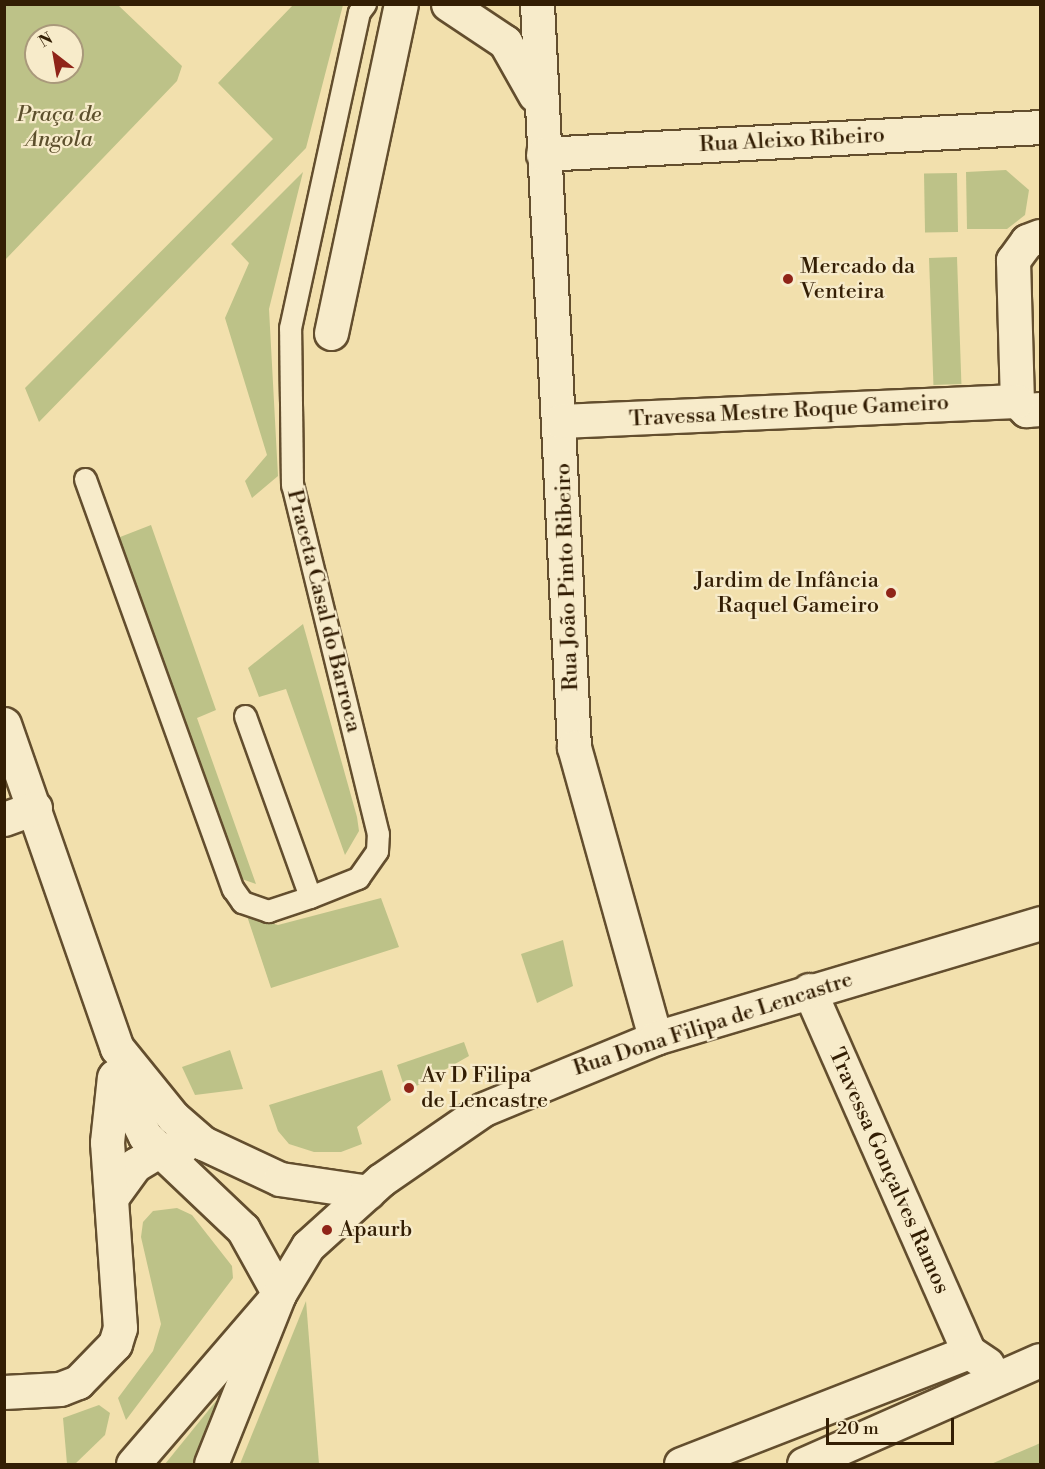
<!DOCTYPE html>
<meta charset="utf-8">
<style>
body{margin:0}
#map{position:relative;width:1045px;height:1469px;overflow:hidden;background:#f2e0ad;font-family:"Libre Bodoni",serif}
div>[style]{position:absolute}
.green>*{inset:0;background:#bdc288;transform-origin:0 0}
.roads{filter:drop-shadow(2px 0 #634e2e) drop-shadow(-2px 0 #634e2e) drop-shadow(0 2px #634e2e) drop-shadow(0 -2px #634e2e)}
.lane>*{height:21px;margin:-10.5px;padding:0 10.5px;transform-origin:10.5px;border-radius:10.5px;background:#f7ebca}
.street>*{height:33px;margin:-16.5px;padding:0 16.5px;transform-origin:16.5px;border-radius:16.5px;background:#f7ebca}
.secondary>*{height:33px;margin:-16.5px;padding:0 16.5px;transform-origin:16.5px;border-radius:16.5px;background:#f7ebca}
.dots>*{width:16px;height:16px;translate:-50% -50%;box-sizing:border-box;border:3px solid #f7ebca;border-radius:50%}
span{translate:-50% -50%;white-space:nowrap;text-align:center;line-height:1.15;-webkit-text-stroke:4.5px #f7ebca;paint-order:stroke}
.park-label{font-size:22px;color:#5c4f2c;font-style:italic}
.street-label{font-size:22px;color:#331e04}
.poi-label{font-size:22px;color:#331e04}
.left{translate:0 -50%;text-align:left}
.right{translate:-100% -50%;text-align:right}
.frame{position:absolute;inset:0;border:6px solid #331e04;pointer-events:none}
.north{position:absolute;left:24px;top:24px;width:60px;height:60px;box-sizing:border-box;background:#f7ebca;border:2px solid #a9997b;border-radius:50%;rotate:329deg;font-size:16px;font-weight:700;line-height:24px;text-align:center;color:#331e04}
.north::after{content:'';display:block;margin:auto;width:21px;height:27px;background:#8f2418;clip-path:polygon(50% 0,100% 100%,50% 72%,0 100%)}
.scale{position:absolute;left:826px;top:1418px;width:128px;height:27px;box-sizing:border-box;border:3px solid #331e04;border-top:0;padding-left:8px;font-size:18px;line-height:21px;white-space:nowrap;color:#331e04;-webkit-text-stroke:4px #f7ebca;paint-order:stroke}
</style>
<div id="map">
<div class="green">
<i style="clip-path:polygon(evenodd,5px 4px,118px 5px,182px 66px,177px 81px,5px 260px,5px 4px,36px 36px,72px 36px,72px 72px,36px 72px,36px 36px)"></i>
<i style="clip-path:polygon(293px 5px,343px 5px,306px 148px,39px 422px,25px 388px,273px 139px,218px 83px)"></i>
<i style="clip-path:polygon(1006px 170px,1029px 190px,1025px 215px,1007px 229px,967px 229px,966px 172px)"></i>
<i style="clip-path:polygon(303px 172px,269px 309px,278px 476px,252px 498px,245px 481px,267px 455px,225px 318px,249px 263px,231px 244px)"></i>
<i style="left:957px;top:173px;width:59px;height:33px;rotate:89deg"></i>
<i style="left:957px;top:257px;width:127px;height:28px;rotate:88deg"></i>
<i style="clip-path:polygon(151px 525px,216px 710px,197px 718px,256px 884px,239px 878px,115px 539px)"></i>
<i style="clip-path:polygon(303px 624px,357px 817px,359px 831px,345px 855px,286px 689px,259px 697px,248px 668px)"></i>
<i style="clip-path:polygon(381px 898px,399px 947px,271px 988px,247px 916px,278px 925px)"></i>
<i style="clip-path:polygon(563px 940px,573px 986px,537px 1003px,521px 954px)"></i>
<i style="clip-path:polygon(464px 1042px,469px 1056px,406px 1092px,397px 1065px)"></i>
<i style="clip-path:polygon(230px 1050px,243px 1089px,195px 1095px,182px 1067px)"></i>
<i style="clip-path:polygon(382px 1070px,391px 1100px,357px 1127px,362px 1144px,341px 1152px,314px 1152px,289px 1144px,278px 1131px,269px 1105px)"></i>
<i style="clip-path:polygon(177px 1208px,192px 1215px,232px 1266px,233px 1278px,126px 1420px,118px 1398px,153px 1351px,161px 1324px,141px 1237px,143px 1222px,153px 1211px)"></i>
<i style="clip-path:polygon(306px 1301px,319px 1464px,240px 1464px)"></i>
<i style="clip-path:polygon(216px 1401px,226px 1403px,201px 1464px,165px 1464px)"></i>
<i style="clip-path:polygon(99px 1405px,110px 1413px,105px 1435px,75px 1464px,67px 1464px,63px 1418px)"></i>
<i style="clip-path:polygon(1040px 1443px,1040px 1464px,991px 1464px,1036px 1445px)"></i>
</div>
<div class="roads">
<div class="lane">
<i style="left:85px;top:479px;width:436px;rotate:70.2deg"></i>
<i style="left:233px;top:889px;width:16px;rotate:55deg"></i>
<i style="left:242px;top:902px;width:28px;rotate:19deg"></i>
<i style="left:268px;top:911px;width:44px;rotate:-18.4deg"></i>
<i style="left:245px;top:716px;width:192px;rotate:70.2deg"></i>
<i style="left:310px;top:897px;width:52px;rotate:-21.6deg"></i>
<i style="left:358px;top:878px;width:33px;rotate:-55deg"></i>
<i style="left:377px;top:851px;width:17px;rotate:-87deg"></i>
<i style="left:378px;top:834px;width:359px;rotate:-103.8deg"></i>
<i style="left:292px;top:485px;width:157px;rotate:-90.7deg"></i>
<i style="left:290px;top:328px;width:323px;rotate:-77.7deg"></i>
<i style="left:359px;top:12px;width:10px;rotate:-53deg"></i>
</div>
<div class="street">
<i style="left:448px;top:4px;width:69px;rotate:33.7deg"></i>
<i style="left:505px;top:42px;width:61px;rotate:60.5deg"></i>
<i style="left:537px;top:4px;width:744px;rotate:87.15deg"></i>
<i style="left:574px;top:747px;width:302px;rotate:74.4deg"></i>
<i style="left:543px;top:154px;width:498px;rotate:-3.1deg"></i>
<i style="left:1040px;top:236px;width:14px;rotate:159deg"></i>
<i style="left:1027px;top:241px;width:24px;rotate:126deg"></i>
<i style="left:1013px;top:260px;width:141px;rotate:88.4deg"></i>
<i style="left:1017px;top:401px;width:13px;rotate:45deg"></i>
<i style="left:1026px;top:410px;width:14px;rotate:-4deg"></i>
<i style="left:331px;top:333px;width:336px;rotate:-78deg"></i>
<i style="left:560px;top:421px;width:457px;rotate:-2.5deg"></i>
<i style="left:4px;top:724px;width:343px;rotate:70.8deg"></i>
<i style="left:117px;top:1048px;width:89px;rotate:50.9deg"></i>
<i style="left:173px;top:1117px;width:40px;rotate:41deg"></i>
<i style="left:203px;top:1143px;width:85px;rotate:25.1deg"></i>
<i style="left:280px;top:1179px;width:89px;rotate:8.4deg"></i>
<i style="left:4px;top:819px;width:33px;rotate:-20deg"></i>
<i style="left:809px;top:990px;width:396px;rotate:66.2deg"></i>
<i style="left:115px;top:1076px;width:67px;rotate:63.4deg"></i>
<i style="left:145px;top:1136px;width:135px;rotate:43.5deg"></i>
<i style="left:243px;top:1229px;width:74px;rotate:61deg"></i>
<i style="left:279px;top:1294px;width:183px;rotate:111.8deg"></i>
<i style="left:111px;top:1198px;width:41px;rotate:-54deg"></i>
<i style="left:135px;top:1165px;width:29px;rotate:-31deg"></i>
<i style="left:160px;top:1150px;width:21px;rotate:-5deg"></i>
<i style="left:4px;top:1392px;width:56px;rotate:-3.1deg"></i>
<i style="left:60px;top:1389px;width:19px;rotate:-21deg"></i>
<i style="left:78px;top:1382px;width:53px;rotate:-45.8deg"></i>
<i style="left:115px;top:1344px;width:17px;rotate:-73deg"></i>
<i style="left:120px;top:1328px;width:186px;rotate:-94deg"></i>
<i style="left:107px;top:1142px;width:65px;rotate:-83.9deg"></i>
<i style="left:681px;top:1464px;width:309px;rotate:-21.3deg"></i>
<i style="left:969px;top:1352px;width:22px;rotate:34deg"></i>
</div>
<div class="secondary">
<i style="left:133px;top:1464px;width:224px;rotate:-49.3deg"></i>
<i style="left:279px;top:1294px;width:56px;rotate:-58.9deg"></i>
<i style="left:308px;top:1246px;width:98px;rotate:-42.1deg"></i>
<i style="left:381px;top:1180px;width:125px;rotate:-34.6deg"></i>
<i style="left:484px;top:1109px;width:185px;rotate:-22.5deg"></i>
<i style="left:655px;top:1038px;width:402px;rotate:-16.6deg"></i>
<i style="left:804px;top:1464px;width:258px;rotate:-23.8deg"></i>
</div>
</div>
<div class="dots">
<i style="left:788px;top:279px;background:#8f2418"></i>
<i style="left:891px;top:593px;background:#8f2418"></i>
<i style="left:409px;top:1088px;background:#8f2418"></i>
<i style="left:327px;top:1230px;background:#8f2418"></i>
</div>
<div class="park-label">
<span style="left:59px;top:127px">Praça de<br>Angola</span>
</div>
<div class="street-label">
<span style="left:792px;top:140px;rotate:-3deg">Rua Aleixo Ribeiro</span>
<span style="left:789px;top:411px;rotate:-3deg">Travessa Mestre Roque Gameiro</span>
<span style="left:567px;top:577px;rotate:-92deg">Rua João Pinto Ribeiro</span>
<span style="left:324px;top:611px;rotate:76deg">Praceta Casal do Barroca</span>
<span style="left:713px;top:1024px;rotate:-18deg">Rua Dona Filipa de Lencastre</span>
<span style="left:889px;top:1171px;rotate:66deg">Travessa Gonçalves Ramos</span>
</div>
<div class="poi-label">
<span class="left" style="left:800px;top:279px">Mercado da<br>Venteira</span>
<span class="right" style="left:879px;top:593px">Jardim de Infância<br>Raquel Gameiro</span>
<span class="left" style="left:421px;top:1088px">Av D Filipa<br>de Lencastre</span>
<span class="left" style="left:339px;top:1230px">Apaurb</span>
</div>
<div class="frame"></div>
<div class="north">N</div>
<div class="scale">20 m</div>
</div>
